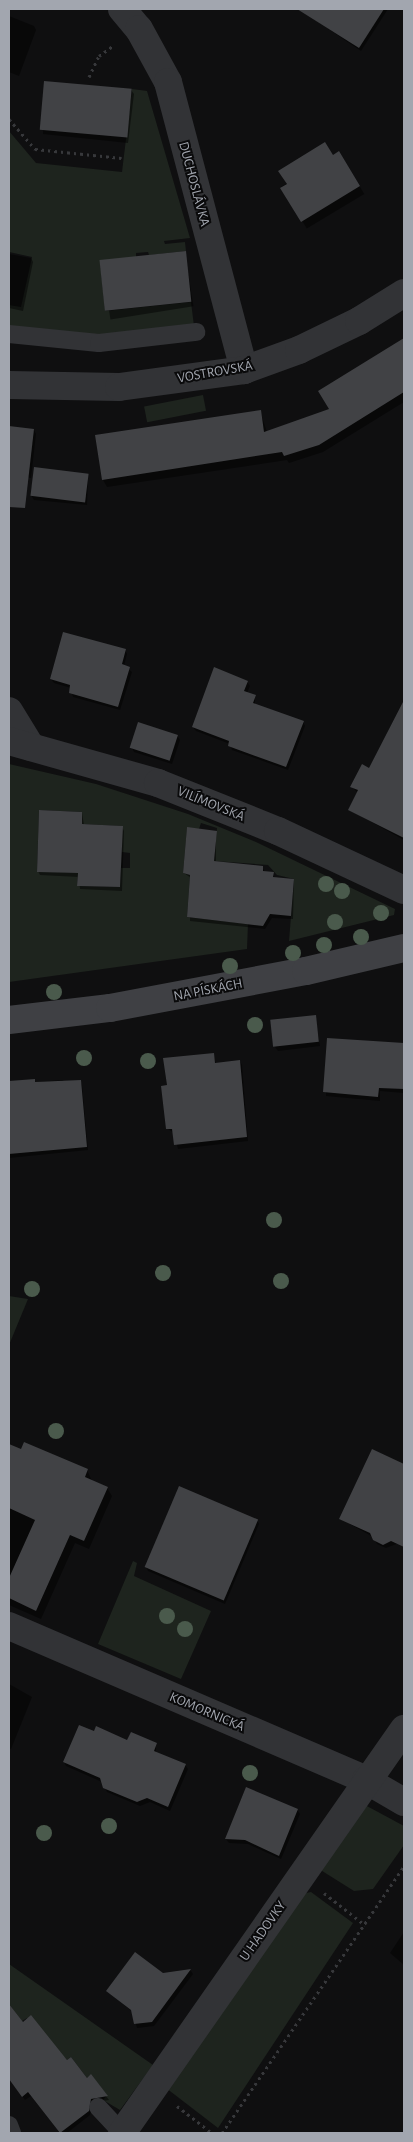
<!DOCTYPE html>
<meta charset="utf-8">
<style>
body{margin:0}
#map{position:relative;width:413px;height:2142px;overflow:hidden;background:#0f0f10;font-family:"Alegreya Sans",sans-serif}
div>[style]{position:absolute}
.green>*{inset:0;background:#1e241e;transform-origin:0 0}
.shadow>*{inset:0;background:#0007;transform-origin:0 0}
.building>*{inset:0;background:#414245;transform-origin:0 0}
.path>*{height:3px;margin-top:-1.5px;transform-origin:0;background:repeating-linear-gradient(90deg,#37383b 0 2.5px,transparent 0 6.5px)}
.lane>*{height:18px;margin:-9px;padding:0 9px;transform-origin:9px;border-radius:9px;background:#323336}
.street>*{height:28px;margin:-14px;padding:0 14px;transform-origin:14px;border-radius:14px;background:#323336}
.secondary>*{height:28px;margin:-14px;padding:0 14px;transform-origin:14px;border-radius:14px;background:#3f4044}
.trees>*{width:16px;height:16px;margin:-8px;border-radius:50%;background:#4a5a4c}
span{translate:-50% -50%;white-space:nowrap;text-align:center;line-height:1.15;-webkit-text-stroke:4px #0a0a0b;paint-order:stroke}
.street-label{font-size:14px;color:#a2a6af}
.frame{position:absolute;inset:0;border:10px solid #a2a6af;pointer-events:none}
</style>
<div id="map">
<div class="green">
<i style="clip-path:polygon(132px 89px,147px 91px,190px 238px,164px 241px,165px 244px,185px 242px,186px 251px,149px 255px,148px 252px,136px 253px,136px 257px,100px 261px,105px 311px,191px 302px,195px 334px,9px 337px,9px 305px,21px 307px,32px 257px,9px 252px,9px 131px,36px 163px,122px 172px)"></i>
<i style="left:203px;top:395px;width:16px;height:60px;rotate:79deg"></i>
<i style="clip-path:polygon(evenodd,9px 764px,96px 784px,188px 814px,256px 842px,395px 909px,394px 915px,289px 941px,294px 879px,277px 875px,268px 865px,214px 861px,217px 828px,201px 823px,199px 829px,187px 828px,183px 873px,190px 875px,187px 917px,248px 924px,247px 949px,9px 982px,9px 764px,39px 810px,82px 812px,82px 824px,122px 826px,122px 852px,130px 853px,130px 868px,121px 868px,120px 887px,77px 886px,78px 873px,37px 871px,39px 810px)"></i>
<i style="clip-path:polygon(9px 1296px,28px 1299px,9px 1345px)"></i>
<i style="clip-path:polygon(133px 1561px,137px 1563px,134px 1576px,211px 1611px,181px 1679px,98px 1644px)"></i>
<i style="clip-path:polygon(365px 1805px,404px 1826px,404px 1845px,373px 1889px,354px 1891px,319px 1869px)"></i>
<i style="clip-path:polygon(311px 1892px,353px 1923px,218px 2128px,166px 2088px,301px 1894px)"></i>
<i style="clip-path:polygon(9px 1964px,153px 2065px,120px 2110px,103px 2100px,107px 2095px,91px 2075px,87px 2078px,71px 2057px,67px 2060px,27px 2018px,22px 2021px,9px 2004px)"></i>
</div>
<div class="shadow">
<i style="clip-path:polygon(299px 9px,388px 9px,361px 51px)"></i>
<i style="clip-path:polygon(9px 16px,34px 26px,36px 30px,19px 76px,9px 72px)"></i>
<i style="clip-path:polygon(45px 82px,131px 90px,134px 94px,128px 143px,43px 134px)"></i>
<i style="left:339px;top:152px;width:49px;height:67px;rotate:59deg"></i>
<i style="left:185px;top:253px;width:54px;height:84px;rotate:81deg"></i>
<i style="clip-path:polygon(9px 254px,31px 258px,33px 262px,23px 311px,9px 308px)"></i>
<i style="clip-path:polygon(404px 340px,404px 402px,323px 452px,289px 463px,287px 460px,107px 487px,103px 480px,260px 411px,267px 432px,331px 410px,320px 392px)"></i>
<i style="clip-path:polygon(9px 427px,34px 430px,36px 434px,31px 478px,9px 475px)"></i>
<i style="clip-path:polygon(88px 475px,87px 505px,34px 500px,31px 495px)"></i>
<i style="clip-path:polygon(125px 650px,127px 654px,124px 666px,132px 672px,120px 710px,73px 697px,71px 688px,54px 683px,51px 679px)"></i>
<i style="clip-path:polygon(247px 682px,250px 686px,247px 693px,255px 696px,255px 705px,303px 722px,305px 726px,288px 770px,232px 750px,230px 744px,196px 731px,193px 727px)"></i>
<i style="clip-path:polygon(389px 733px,404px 741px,404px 840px,350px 810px,358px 793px,352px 787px,370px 770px)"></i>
<i style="clip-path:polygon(177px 736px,180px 740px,172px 764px,134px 752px,132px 748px)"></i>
<i style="clip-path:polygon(82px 813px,84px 825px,122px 827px,124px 831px,122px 891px,80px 889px,79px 877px,40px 875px,38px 871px)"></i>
<i style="clip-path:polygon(216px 832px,216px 862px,262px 867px,265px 872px,273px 873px,275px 879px,294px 881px,293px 919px,272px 918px,265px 929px,190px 921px,191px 878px,184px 873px)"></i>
<i style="clip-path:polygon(315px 1016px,320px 1046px,278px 1051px,275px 1047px)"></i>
<i style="clip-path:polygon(328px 1039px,404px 1044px,404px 1093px,380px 1091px,380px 1101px,326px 1096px)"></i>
<i style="clip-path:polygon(213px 1054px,216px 1064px,240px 1061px,242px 1065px,248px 1141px,178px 1149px,174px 1133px,168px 1129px,162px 1087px,168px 1086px)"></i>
<i style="clip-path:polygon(63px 1080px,64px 1083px,80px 1081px,82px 1085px,88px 1150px,9px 1158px,9px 1084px)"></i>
<i style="clip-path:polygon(25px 1443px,87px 1470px,92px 1481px,107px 1488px,112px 1496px,89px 1549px,75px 1543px,41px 1619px,9px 1605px,9px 1445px,21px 1451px)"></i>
<i style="clip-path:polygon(389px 1488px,404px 1494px,404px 1541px,386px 1548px,377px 1544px,373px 1537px,341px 1519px)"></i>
<i style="clip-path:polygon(257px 1520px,259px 1524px,225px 1604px,148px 1571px,146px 1566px)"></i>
<i style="clip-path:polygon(9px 1684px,32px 1697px,11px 1749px,9px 1748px)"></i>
<i style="clip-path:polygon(94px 1733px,128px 1742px,156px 1744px,156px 1753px,185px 1765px,188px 1769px,170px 1811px,150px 1802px,140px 1806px,107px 1792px,102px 1782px,66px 1766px,64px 1762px)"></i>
<i style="clip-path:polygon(247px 1789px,297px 1810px,300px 1814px,281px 1859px,248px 1844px,229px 1843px,226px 1839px)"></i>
<i style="clip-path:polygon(404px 1932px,404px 1965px,390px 1953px)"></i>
<i style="clip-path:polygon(191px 1971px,193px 1974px,154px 2026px,137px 2028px,133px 2012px,107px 1991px,163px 1974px)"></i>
<i style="clip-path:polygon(9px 2006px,23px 2024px,87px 2079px,91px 2076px,109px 2100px,93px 2103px,90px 2115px,67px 2133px,60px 2133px,31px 2096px,25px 2100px,9px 2078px)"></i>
</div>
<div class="building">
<i style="clip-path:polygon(297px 9px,384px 9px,359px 48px)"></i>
<i style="left:44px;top:81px;width:88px;height:49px;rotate:5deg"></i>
<i style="clip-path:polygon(325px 142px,333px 155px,339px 151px,360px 186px,301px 222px,280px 188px,287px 184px,278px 171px)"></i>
<i style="left:186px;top:251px;width:51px;height:87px;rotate:84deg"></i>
<i style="clip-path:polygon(404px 338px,404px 392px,319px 445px,284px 456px,282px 452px,102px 480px,95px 435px,261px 410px,264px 432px,329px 409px,318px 391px)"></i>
<i style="clip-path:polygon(9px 426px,34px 429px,25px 508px,9px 507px)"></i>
<i style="left:34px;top:467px;width:55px;height:29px;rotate:7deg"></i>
<i style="clip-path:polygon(63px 632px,126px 649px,122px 664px,130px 667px,118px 707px,69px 693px,70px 685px,50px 679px)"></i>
<i style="clip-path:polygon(214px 667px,248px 681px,244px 691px,256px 695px,253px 703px,304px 721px,286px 767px,228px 746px,229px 741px,192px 727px)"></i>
<i style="clip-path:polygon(404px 700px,404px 838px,348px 810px,358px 790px,350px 787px,362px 764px,369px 768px)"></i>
<i style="left:138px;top:722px;width:42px;height:27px;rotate:18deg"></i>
<i style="clip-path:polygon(39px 810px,82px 812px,82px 824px,123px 826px,120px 887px,77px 886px,78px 873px,37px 872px)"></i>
<i style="clip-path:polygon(187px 827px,217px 831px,214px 861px,263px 866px,263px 871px,274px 872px,273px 877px,294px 879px,291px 916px,270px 914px,263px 926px,187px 917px,190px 875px,183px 873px)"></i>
<i style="left:316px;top:1015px;width:27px;height:46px;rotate:84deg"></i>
<i style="clip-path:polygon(327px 1038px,404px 1043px,404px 1089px,379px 1088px,378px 1097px,323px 1092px)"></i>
<i style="clip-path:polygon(214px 1053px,215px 1063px,240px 1060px,247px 1137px,174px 1145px,172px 1129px,166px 1129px,161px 1086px,167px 1085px,163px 1058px)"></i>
<i style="clip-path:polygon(35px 1079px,35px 1082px,81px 1080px,87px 1147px,9px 1154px,9px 1081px)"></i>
<i style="clip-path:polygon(24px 1442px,88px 1469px,85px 1477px,108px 1487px,84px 1541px,70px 1535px,36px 1611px,9px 1598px,9px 1578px,35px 1520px,9px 1508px,9px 1444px,21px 1449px)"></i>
<i style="clip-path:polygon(372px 1449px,404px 1464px,404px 1547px,391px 1541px,383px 1545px,373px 1540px,370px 1533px,339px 1519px)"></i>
<i style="left:179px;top:1486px;width:86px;height:88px;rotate:23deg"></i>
<i style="clip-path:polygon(79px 1725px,94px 1731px,96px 1726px,127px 1740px,131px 1732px,157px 1743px,154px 1751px,186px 1764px,168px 1807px,147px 1798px,137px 1802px,103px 1788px,100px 1778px,63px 1762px)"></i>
<i style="clip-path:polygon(246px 1787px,298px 1809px,279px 1856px,245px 1840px,225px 1839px)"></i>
<i style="clip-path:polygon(135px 1952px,163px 1973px,191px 1969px,152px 2022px,134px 2024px,131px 2010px,106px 1991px)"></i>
<i style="clip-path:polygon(9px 2004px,23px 2022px,31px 2015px,67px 2060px,71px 2057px,87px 2078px,91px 2074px,108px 2096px,91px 2099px,89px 2111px,60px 2133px,28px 2092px,22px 2097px,9px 2079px)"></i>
</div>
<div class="path">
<i style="left:89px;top:77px;width:23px;rotate:-65deg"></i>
<i style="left:99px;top:56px;width:19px;rotate:-36deg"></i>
<i style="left:9px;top:119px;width:40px;rotate:49deg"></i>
<i style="left:35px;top:149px;width:87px;rotate:5.9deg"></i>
<i style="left:324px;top:1893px;width:52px;rotate:38deg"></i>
<i style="left:177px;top:2106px;width:44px;rotate:37.6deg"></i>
<i style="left:222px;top:2133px;width:323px;rotate:-55.7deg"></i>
</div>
<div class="lane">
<i style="left:9px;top:334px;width:90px;rotate:5.7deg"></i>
<i style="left:99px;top:343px;width:98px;rotate:-6.5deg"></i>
<i style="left:98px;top:2107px;width:35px;rotate:47deg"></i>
<i style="left:9px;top:2125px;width:9px;rotate:69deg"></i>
</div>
<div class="street">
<i style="left:122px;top:9px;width:26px;rotate:50deg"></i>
<i style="left:139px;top:29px;width:60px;rotate:61.3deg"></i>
<i style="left:168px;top:82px;width:298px;rotate:75.2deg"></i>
<i style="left:9px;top:385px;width:110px;rotate:1deg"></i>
<i style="left:119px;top:387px;width:126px;rotate:-7.7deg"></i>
<i style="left:244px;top:370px;width:59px;rotate:-20deg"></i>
<i style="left:299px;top:350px;width:67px;rotate:-25.8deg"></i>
<i style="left:359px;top:321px;width:53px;rotate:-31.9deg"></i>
<i style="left:9px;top:711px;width:42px;rotate:58.6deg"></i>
<i style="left:9px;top:741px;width:155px;rotate:15.7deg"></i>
<i style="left:158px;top:783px;width:129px;rotate:21.8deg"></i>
<i style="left:278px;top:831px;width:139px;rotate:25.1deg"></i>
<i style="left:9px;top:1626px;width:389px;rotate:23.3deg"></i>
<i style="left:366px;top:1780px;width:44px;rotate:30.1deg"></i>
<i style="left:122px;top:2133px;width:493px;rotate:-55.1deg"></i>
</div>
<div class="secondary">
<i style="left:9px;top:1020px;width:102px;rotate:-6.8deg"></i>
<i style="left:110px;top:1008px;width:199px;rotate:-10.7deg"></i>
<i style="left:306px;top:971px;width:101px;rotate:-13.2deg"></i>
</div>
<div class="trees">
<i style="left:326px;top:884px"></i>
<i style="left:342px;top:891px"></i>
<i style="left:381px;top:913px"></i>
<i style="left:335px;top:922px"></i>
<i style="left:361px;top:937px"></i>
<i style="left:324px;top:945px"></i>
<i style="left:293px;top:953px"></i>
<i style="left:230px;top:966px"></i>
<i style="left:54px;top:992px"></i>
<i style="left:255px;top:1025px"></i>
<i style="left:84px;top:1058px"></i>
<i style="left:148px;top:1061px"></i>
<i style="left:274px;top:1220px"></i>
<i style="left:163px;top:1273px"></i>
<i style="left:281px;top:1281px"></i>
<i style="left:32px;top:1289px"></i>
<i style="left:56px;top:1431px"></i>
<i style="left:167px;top:1616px"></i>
<i style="left:185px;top:1629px"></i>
<i style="left:250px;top:1773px"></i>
<i style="left:109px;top:1826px"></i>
<i style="left:44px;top:1833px"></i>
</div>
<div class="street-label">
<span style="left:194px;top:184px;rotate:75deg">DUCHOSLÁVKA</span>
<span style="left:215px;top:372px;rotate:-10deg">VOSTROVSKÁ</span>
<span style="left:211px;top:804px;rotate:22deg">VILÍMOVSKÁ</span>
<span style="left:208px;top:990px;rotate:-11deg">NA PÍSKÁCH</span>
<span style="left:207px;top:1712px;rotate:23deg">KOMORNICKÁ</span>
<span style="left:263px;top:1931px;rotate:-55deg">U HADOVKY</span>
</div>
<div class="frame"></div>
</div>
